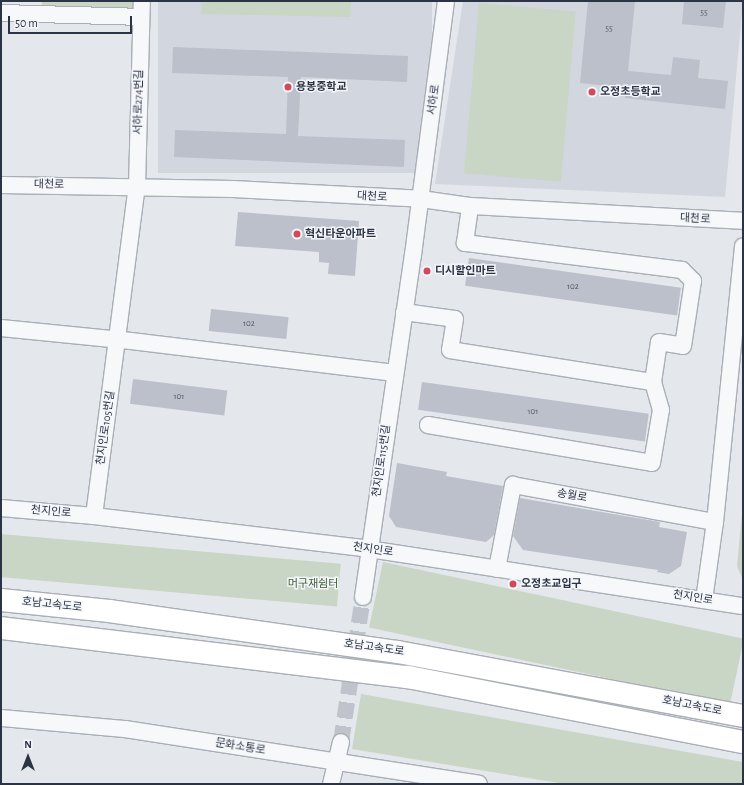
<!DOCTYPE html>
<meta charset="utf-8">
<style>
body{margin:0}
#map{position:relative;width:744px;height:785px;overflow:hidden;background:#e4e7ec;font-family:"Alegreya Sans","Noto Sans KR",sans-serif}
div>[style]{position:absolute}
.built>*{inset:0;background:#d2d6de;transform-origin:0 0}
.green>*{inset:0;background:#c9d6c5;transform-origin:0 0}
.building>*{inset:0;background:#bbc0ca;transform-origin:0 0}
.minor-tunnel>*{height:16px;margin-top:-8px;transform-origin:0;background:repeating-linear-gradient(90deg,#bfc3cb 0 16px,transparent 0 24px)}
.roads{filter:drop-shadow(1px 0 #a9aeb7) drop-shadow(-1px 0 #a9aeb7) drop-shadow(0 1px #a9aeb7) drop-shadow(0 -1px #a9aeb7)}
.minor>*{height:16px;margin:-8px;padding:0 8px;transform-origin:8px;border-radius:8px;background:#f7f8fa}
.highway>*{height:22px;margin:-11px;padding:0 11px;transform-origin:11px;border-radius:11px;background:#fff}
.dots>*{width:11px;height:11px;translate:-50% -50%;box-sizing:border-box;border:2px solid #f4f6f9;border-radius:50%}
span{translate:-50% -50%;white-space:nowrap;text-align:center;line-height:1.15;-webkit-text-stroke:3px #f4f6f9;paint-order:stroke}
.number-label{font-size:9px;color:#4f5766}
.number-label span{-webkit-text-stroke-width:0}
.poi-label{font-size:11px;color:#2b3445;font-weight:700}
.left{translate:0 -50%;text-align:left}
.street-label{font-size:11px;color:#2b3445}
.park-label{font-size:11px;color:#3f6138}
.frame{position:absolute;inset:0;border:2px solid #2b3445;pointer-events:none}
.north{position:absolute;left:8px;top:737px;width:40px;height:40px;-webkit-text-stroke:3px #f4f6f9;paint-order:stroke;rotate:0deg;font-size:11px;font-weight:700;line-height:16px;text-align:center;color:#2b3445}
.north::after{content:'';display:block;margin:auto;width:14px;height:18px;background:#2b3445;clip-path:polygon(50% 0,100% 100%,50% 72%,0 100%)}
.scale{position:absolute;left:8px;top:16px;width:124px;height:18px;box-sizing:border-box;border:2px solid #2b3445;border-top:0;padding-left:5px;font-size:12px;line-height:14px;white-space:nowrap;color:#2b3445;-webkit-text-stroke:3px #f4f6f9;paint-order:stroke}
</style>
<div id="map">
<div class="built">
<i style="left:158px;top:1px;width:274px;height:172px"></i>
<i style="clip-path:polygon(463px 1px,743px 1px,725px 197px,435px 184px)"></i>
</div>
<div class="green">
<i style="clip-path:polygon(42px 1px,137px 1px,136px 5px,128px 13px,42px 9px)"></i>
<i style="clip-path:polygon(202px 1px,351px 1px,350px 17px,201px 14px)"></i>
<i style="left:479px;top:3px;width:97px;height:171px;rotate:5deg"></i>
<i style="clip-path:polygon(743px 503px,743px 580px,737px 566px)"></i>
<i style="left:1px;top:534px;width:341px;height:43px;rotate:5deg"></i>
<i style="left:383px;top:562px;width:369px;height:67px;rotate:12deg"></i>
<i style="clip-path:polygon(361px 694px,743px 762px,743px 784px,565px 784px,352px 749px)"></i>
</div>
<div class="building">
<i style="clip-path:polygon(588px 1px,635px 1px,628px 71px,671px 75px,673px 57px,700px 60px,698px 78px,728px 81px,725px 109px,625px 98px,626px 88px,580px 83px)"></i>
<i style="clip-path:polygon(684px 1px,726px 1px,723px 28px,682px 24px)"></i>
<i style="clip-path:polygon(173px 47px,408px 56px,407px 82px,301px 77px,298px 136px,405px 140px,404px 167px,174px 157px,175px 130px,286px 134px,288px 77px,172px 73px)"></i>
<i style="clip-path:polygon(238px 212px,359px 221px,355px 276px,328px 274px,329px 263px,319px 262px,319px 252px,235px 246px)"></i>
<i style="left:469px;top:258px;width:214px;height:28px;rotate:8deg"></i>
<i style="left:211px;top:309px;width:78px;height:22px;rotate:6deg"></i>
<i style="left:133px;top:379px;width:95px;height:25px;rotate:7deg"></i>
<i style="left:422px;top:382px;width:229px;height:28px;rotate:8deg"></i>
<i style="clip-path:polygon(397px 463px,447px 472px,446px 476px,503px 486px,494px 535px,486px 542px,396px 527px,389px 516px)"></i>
<i style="clip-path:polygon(520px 498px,660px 522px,659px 527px,687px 532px,681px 566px,669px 574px,657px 572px,658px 570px,523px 550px,513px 536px)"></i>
</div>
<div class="minor-tunnel">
<i style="left:341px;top:742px;width:147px;rotate:-81.4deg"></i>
</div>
<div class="roads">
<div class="minor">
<i style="left:1px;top:13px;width:140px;rotate:1.6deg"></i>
<i style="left:1px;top:185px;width:232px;rotate:1deg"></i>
<i style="left:233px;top:189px;width:188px;rotate:3deg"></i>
<i style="left:421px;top:199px;width:49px;rotate:8.1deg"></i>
<i style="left:470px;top:206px;width:273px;rotate:3.1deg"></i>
<i style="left:404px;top:312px;width:51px;rotate:7.8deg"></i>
<i style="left:455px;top:319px;width:31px;rotate:99deg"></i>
<i style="left:450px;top:350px;width:206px;rotate:9deg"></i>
<i style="left:653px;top:382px;width:40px;rotate:-81.5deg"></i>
<i style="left:659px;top:342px;width:24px;rotate:9deg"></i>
<i style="left:683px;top:346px;width:66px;rotate:-81.3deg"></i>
<i style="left:693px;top:281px;width:16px;rotate:-135deg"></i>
<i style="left:682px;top:270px;width:219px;rotate:-172.9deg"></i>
<i style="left:465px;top:243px;width:37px;rotate:-82deg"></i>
<i style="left:1px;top:328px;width:131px;rotate:5.7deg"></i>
<i style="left:131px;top:341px;width:266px;rotate:6.9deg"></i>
<i style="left:428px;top:425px;width:227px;rotate:9.6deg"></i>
<i style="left:652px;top:463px;width:54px;rotate:-80.4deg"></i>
<i style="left:661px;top:410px;width:29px;rotate:-106deg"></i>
<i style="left:1px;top:508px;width:93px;rotate:4.9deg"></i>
<i style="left:94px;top:516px;width:277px;rotate:6.8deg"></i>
<i style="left:369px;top:549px;width:378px;rotate:8.7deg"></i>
<i style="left:94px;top:516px;width:333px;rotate:-82.6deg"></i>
<i style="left:137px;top:186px;width:185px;rotate:-88.5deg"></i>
<i style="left:497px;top:569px;width:86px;rotate:-79.2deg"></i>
<i style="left:513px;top:485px;width:205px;rotate:10.4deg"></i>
<i style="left:363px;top:597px;width:346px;rotate:-81.7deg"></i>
<i style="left:413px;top:255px;width:256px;rotate:-82.6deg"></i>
<i style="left:704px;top:600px;width:79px;rotate:-82deg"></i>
<i style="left:715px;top:522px;width:277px;rotate:-84.2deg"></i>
<i style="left:1px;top:718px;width:124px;rotate:5.1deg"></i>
<i style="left:125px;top:729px;width:358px;rotate:8.8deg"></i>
<i style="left:331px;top:784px;width:43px;rotate:-76.6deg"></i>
</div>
<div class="highway">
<i style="left:1px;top:600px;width:109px;rotate:5.8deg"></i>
<i style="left:109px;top:611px;width:292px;rotate:8.1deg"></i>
<i style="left:398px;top:652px;width:351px;rotate:10.5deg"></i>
<i style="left:1px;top:628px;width:410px;rotate:6.9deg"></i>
<i style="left:408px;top:677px;width:341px;rotate:11deg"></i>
</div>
</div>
<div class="dots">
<i style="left:288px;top:87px;background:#d1495b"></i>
<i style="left:592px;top:92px;background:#d1495b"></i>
<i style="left:297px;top:234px;background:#d1495b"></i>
<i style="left:427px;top:271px;background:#d1495b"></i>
<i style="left:513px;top:584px;background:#d1495b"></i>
</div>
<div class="number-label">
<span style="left:704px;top:13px">55</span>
<span style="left:609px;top:29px">55</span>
<span style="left:573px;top:287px">102</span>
<span style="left:249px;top:324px">102</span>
<span style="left:179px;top:397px">101</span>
<span style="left:533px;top:412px">101</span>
</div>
<div class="poi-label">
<span class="left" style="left:296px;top:87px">용봉중학교</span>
<span class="left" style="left:600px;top:92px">오정초등학교</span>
<span class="left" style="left:305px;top:234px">혁신타운아파트</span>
<span class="left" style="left:435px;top:271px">디시할인마트</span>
<span class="left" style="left:521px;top:584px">오정초교입구</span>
</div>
<div class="street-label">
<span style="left:434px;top:100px;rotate:-82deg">서하로</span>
<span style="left:139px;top:102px;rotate:-89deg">서하로274번길</span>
<span style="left:49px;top:185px;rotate:1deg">대천로</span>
<span style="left:372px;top:197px;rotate:3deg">대천로</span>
<span style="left:695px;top:219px;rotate:3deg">대천로</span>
<span style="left:106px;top:428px;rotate:-82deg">천지인로105번길</span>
<span style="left:382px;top:461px;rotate:-82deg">천지인로115번길</span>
<span style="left:572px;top:496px;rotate:10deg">송월로</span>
<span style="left:51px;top:512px;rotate:5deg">천지인로</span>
<span style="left:373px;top:550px;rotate:8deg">천지인로</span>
<span style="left:693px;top:598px;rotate:9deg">천지인로</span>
<span style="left:52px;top:605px;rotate:6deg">호남고속도로</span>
<span style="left:374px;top:648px;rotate:8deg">호남고속도로</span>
<span style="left:692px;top:706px;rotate:11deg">호남고속도로</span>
<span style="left:240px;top:747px;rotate:9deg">문화소통로</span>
</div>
<div class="park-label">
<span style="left:313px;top:584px">머구재쉼터</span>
</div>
<div class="frame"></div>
<div class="north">N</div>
<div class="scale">50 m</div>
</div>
